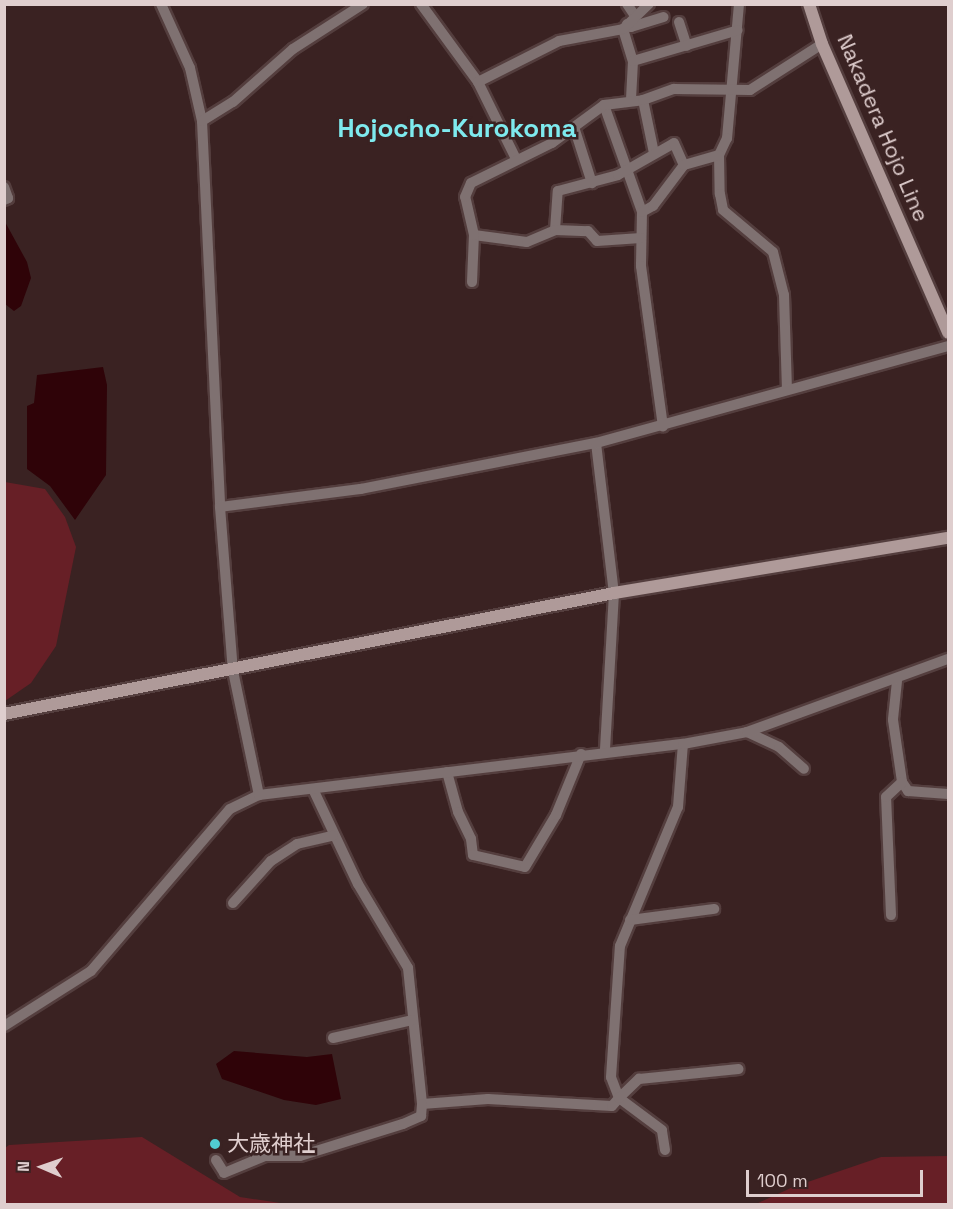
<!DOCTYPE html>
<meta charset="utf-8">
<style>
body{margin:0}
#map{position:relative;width:953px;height:1209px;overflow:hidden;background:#3a2222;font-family:"Space Grotesk","Noto Sans JP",sans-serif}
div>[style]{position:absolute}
.green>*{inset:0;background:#671f26}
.water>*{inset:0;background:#2f0308}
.roads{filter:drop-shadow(2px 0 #543e3e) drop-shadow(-2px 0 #543e3e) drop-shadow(0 2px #543e3e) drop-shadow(0 -2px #543e3e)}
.street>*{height:10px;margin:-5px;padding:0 5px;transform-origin:5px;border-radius:5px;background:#7f7171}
.secondary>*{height:12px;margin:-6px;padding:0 6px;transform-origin:6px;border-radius:6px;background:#af9a99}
.dots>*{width:16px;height:16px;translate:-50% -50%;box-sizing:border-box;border:3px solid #3a2222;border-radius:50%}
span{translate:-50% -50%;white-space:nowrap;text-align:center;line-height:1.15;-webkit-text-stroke:5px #3a2222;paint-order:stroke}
.street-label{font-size:22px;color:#dfcece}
.poi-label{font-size:22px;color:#dfcece}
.left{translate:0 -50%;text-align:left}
.quarter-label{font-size:26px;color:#7eeaee;font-weight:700}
.frame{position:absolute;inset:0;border:6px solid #dfcece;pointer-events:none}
.north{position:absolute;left:12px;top:1137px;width:60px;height:60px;-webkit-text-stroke:4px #3a2222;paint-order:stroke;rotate:272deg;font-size:16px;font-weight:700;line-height:24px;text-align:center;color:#dfcece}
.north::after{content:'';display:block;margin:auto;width:21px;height:27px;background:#dfcece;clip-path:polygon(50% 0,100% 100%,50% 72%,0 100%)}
.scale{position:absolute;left:746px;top:1170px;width:177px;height:27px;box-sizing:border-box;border:3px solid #dfcece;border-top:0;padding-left:8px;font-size:18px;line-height:21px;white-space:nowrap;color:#dfcece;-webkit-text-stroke:4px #3a2222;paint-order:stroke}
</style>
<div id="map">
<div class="green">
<i style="clip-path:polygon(5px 482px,45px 489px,65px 517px,76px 547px,56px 646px,31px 683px,5px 701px)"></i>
<i style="clip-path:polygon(142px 1137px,240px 1197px,287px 1204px,5px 1204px,5px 1148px,9px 1145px)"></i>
<i style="clip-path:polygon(948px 1156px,948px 1204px,756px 1204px,793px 1187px,881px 1157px)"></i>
</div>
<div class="water">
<i style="clip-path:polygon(4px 220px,27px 262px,31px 278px,21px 306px,14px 311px,5px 304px)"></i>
<i style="clip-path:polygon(103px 367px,107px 385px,106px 475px,75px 520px,50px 486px,27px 469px,27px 406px,34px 403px,37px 375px)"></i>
<i style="clip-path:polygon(234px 1051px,307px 1057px,332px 1054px,341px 1099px,316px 1105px,284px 1100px,222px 1079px,216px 1064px)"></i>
</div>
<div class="roads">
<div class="street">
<i style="left:161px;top:4px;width:70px;rotate:65.6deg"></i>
<i style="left:190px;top:68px;width:54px;rotate:77.2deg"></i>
<i style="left:202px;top:121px;width:386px;rotate:87.3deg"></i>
<i style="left:220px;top:507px;width:165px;rotate:85.5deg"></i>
<i style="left:233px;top:671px;width:127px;rotate:78.2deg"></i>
<i style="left:421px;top:4px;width:97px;rotate:53.8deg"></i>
<i style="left:478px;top:82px;width:86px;rotate:63.7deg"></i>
<i style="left:627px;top:4px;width:14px;rotate:56deg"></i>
<i style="left:739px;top:4px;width:135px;rotate:95.1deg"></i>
<i style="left:727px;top:138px;width:19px;rotate:115deg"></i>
<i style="left:719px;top:155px;width:39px;rotate:89deg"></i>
<i style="left:720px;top:194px;width:16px;rotate:79deg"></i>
<i style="left:723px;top:210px;width:65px;rotate:40deg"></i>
<i style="left:773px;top:252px;width:44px;rotate:75.7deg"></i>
<i style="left:784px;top:295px;width:94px;rotate:88.2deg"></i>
<i style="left:679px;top:22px;width:25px;rotate:72deg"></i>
<i style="left:627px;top:24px;width:5px;rotate:37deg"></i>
<i style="left:631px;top:27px;width:34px;rotate:-17deg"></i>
<i style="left:623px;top:29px;width:34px;rotate:73deg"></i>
<i style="left:633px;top:61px;width:39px;rotate:93deg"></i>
<i style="left:633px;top:61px;width:109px;rotate:-16.4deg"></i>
<i style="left:478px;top:82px;width:91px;rotate:-26.8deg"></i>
<i style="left:559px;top:41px;width:65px;rotate:-10.6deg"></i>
<i style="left:623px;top:29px;width:36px;rotate:-44deg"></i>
<i style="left:643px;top:100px;width:54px;rotate:78.3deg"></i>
<i style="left:604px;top:105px;width:114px;rotate:70.4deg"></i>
<i style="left:642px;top:212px;width:54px;rotate:91.1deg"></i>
<i style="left:641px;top:266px;width:162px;rotate:82.2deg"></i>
<i style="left:202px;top:121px;width:36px;rotate:-32deg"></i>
<i style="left:233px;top:102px;width:80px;rotate:-41.5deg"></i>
<i style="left:293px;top:49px;width:83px;rotate:-32.7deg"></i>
<i style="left:574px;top:127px;width:59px;rotate:72.2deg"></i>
<i style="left:4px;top:187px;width:12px;rotate:70deg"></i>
<i style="left:8px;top:198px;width:4px;rotate:153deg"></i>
<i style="left:642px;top:212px;width:13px;rotate:-29deg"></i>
<i style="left:653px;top:206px;width:51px;rotate:-52.9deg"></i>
<i style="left:555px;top:230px;width:39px;rotate:-86deg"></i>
<i style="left:558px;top:191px;width:62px;rotate:-14.9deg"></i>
<i style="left:618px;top:175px;width:64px;rotate:-29.7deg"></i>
<i style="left:674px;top:143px;width:24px;rotate:66deg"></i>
<i style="left:684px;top:165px;width:36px;rotate:-16deg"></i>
<i style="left:474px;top:235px;width:53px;rotate:7.5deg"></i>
<i style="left:527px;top:242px;width:30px;rotate:-23deg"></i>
<i style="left:555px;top:230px;width:33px;rotate:2deg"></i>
<i style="left:588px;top:231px;width:13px;rotate:48deg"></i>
<i style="left:597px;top:241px;width:44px;rotate:-3.9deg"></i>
<i style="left:472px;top:282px;width:47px;rotate:-87.6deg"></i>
<i style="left:474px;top:235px;width:39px;rotate:-103deg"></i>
<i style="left:465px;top:197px;width:15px;rotate:-67deg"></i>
<i style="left:471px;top:183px;width:90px;rotate:-26.3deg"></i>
<i style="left:552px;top:143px;width:64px;rotate:-36.2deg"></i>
<i style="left:604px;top:105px;width:39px;rotate:-7deg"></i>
<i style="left:643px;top:100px;width:33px;rotate:-20deg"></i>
<i style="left:674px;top:89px;width:76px;rotate:0.8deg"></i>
<i style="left:750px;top:90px;width:85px;rotate:-32.6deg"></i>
<i style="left:596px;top:443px;width:151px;rotate:83.2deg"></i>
<i style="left:614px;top:593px;width:158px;rotate:93.3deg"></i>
<i style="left:220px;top:507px;width:142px;rotate:-7.3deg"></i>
<i style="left:361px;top:489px;width:239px;rotate:-11.1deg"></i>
<i style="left:596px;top:443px;width:365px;rotate:-15.4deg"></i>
<i style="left:897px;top:681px;width:39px;rotate:96deg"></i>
<i style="left:893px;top:720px;width:63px;rotate:81.7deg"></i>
<i style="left:902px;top:782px;width:11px;rotate:56deg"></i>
<i style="left:908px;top:791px;width:40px;rotate:4.3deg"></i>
<i style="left:747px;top:732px;width:35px;rotate:25deg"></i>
<i style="left:779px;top:747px;width:33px;rotate:41deg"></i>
<i style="left:447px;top:772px;width:41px;rotate:74.6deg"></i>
<i style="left:458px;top:812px;width:30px;rotate:64deg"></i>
<i style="left:471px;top:839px;width:16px;rotate:83deg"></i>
<i style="left:473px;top:855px;width:53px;rotate:13deg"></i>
<i style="left:525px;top:867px;width:61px;rotate:-59.2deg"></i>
<i style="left:556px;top:815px;width:66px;rotate:-67.7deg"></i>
<i style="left:313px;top:789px;width:105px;rotate:64.7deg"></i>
<i style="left:358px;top:884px;width:98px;rotate:59.2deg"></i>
<i style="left:408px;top:968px;width:137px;rotate:84.1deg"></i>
<i style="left:422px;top:1104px;width:66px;rotate:-4.3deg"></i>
<i style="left:488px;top:1099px;width:124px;rotate:3.2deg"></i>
<i style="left:612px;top:1106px;width:11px;rotate:-49deg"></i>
<i style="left:619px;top:1098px;width:22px;rotate:-111deg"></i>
<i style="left:611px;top:1077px;width:131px;rotate:-86.1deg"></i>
<i style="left:620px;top:946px;width:151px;rotate:-67.4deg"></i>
<i style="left:678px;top:807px;width:63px;rotate:-85.5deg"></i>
<i style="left:233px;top:903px;width:57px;rotate:-47.9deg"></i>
<i style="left:271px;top:861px;width:31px;rotate:-33deg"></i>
<i style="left:297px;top:844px;width:37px;rotate:-13deg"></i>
<i style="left:891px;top:915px;width:118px;rotate:-92.4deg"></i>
<i style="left:886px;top:797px;width:22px;rotate:-43deg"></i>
<i style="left:630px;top:920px;width:85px;rotate:-7.5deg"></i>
<i style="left:4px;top:1026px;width:103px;rotate:-32.3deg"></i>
<i style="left:91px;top:971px;width:213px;rotate:-49.4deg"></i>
<i style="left:230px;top:809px;width:32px;rotate:-26deg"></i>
<i style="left:259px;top:795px;width:427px;rotate:-6.9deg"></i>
<i style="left:683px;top:744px;width:65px;rotate:-10.6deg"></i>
<i style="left:747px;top:732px;width:214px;rotate:-20deg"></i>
<i style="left:333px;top:1038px;width:81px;rotate:-12.8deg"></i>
<i style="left:665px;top:1150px;width:20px;rotate:-99deg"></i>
<i style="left:662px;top:1130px;width:54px;rotate:-143.3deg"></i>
<i style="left:619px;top:1098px;width:28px;rotate:-44deg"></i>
<i style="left:639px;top:1079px;width:100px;rotate:-5.7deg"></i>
<i style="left:216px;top:1160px;width:15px;rotate:58deg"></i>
<i style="left:224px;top:1173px;width:44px;rotate:-22.5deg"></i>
<i style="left:265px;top:1156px;width:35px"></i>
<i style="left:300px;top:1156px;width:108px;rotate:-17.3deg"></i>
<i style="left:403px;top:1124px;width:20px;rotate:-24deg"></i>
<i style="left:421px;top:1116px;width:12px;rotate:-85deg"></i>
</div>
<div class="secondary">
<i style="left:809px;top:4px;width:42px;rotate:72deg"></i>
<i style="left:822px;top:44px;width:315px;rotate:66.4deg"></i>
<i style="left:4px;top:714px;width:622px;rotate:-11.22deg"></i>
<i style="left:614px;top:593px;width:338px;rotate:-9.4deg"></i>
</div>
</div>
<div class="dots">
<i style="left:215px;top:1144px;background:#51ccd1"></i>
</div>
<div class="street-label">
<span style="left:883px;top:128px;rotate:67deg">Nakadera Hojo Line</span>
</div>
<div class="poi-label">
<span class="left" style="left:227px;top:1144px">大歳神社</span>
</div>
<div class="quarter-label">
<span style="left:457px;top:129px">Hojocho-Kurokoma</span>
</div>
<div class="frame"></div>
<div class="north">N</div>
<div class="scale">100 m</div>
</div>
